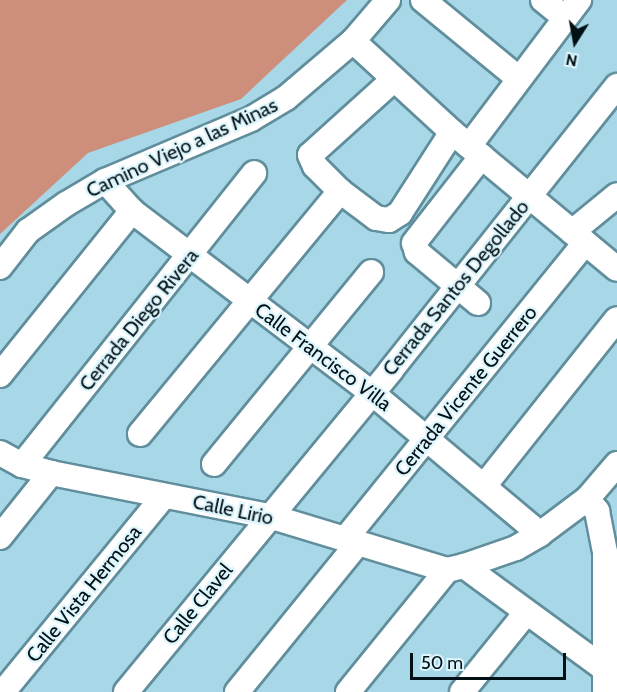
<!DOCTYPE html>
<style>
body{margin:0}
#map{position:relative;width:617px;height:692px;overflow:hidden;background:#a8d8e7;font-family:Cabin,sans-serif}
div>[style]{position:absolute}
.green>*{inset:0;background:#cd8f7b}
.roads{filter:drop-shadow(2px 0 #608e9c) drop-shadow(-2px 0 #608e9c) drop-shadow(0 2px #608e9c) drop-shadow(0 -2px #608e9c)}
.minor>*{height:24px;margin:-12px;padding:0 12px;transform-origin:12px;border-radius:12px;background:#fff}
span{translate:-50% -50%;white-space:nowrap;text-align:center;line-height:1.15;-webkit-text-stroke:4.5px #ddf5fc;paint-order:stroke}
.street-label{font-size:20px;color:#011015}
.north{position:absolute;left:545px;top:12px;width:60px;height:60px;-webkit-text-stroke:4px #ddf5fc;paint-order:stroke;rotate:191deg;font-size:16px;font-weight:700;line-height:24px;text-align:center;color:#011015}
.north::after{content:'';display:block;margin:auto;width:21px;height:27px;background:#011015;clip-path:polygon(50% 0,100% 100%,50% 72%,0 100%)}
.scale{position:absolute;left:410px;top:653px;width:156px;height:27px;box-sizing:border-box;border:3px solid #011015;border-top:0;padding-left:8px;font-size:18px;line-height:21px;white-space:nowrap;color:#011015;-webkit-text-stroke:4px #ddf5fc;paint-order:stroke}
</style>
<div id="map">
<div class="green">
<i style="clip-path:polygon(0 0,347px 0,241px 99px,88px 153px,0 234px)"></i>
</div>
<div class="roads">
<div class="minor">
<i style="left:423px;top:0;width:123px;rotate:39.4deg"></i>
<i style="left:543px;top:0;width:28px;rotate:39deg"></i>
<i style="left:353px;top:41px;width:134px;rotate:42.6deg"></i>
<i style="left:452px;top:132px;width:214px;rotate:39.7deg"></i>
<i style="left:392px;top:81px;width:110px;rotate:137.9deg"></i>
<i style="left:310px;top:155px;width:12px;rotate:66deg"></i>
<i style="left:315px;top:166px;width:35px;rotate:45deg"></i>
<i style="left:340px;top:191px;width:45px;rotate:36.9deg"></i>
<i style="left:376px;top:218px;width:13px;rotate:9deg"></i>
<i style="left:389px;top:220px;width:13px;rotate:-32deg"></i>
<i style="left:400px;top:213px;width:96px;rotate:-57.3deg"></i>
<i style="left:469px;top:146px;width:183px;rotate:-53deg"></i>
<i style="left:105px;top:181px;width:40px;rotate:48deg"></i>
<i style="left:132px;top:211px;width:301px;rotate:37.2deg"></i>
<i style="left:372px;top:393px;width:219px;rotate:40deg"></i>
<i style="left:572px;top:232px;width:58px;rotate:-39.4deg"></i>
<i style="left:0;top:267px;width:46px;rotate:-52.1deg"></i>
<i style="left:28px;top:231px;width:47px;rotate:-35.4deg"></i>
<i style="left:66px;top:204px;width:45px;rotate:-30.5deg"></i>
<i style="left:105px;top:181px;width:159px;rotate:-23deg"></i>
<i style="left:251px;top:119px;width:41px;rotate:-31deg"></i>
<i style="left:286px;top:98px;width:88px;rotate:-40.4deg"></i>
<i style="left:353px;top:41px;width:54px;rotate:-49.5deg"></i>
<i style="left:478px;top:303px;width:80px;rotate:-140.1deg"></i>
<i style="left:417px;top:252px;width:9px;rotate:-108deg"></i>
<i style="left:414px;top:243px;width:110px;rotate:-52deg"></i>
<i style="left:0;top:375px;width:211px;rotate:-51.2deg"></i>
<i style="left:140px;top:434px;width:315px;rotate:-50.5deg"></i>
<i style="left:0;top:453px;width:25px;rotate:29deg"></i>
<i style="left:22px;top:465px;width:30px;rotate:15deg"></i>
<i style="left:51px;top:473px;width:222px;rotate:11.2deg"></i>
<i style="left:269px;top:516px;width:186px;rotate:16.9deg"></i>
<i style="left:447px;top:570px;width:17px;rotate:-13deg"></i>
<i style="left:464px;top:566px;width:176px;rotate:36.2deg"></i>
<i style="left:214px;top:464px;width:248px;rotate:-50.7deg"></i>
<i style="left:22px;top:465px;width:373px;rotate:-51.5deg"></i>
<i style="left:484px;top:486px;width:213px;rotate:-51.5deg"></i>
<i style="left:587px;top:499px;width:16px;rotate:50deg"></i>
<i style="left:597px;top:511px;width:42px;rotate:79deg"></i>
<i style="left:605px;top:552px;width:140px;rotate:90deg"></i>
<i style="left:0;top:537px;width:82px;rotate:-51.4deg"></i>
<i style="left:346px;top:538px;width:380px;rotate:-51deg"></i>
<i style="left:464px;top:566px;width:55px;rotate:-19.1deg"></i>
<i style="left:516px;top:548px;width:28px;rotate:-30deg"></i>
<i style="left:540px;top:534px;width:59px;rotate:-36.7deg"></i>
<i style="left:587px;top:499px;width:46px;rotate:-49.4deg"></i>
<i style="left:3px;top:692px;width:254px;rotate:-50.6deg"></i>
<i style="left:126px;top:692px;width:417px;rotate:-50.5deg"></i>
<i style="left:391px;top:370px;width:363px;rotate:-51.5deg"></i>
<i style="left:237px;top:692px;width:192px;rotate:-50.9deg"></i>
<i style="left:348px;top:692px;width:157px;rotate:-50.9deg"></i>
<i style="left:462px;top:692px;width:102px;rotate:-51deg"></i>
</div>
</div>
<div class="street-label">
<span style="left:182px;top:148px;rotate:-25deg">Camino Viejo a las Minas</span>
<span style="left:456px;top:288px;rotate:-51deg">Cerrada Santos Degollado</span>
<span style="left:139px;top:320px;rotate:-51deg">Cerrada Diego Rivera</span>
<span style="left:323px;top:357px;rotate:37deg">Calle Francisco Villa</span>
<span style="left:466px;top:391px;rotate:-51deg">Cerrada Vicente Guerrero</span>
<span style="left:233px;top:510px;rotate:12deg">Calle Lirio</span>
<span style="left:84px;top:594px;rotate:-51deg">Calle Vista Hermosa</span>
<span style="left:198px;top:604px;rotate:-51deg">Calle Clavel</span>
</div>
<div class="north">N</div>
<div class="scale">50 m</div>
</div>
